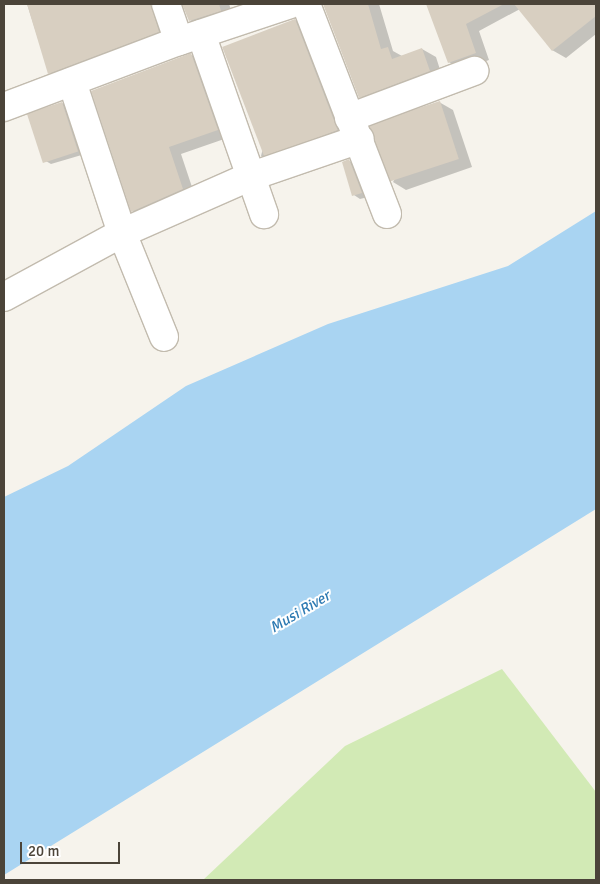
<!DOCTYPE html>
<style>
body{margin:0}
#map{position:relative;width:600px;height:884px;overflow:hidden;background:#f6f3ec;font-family:Signika,sans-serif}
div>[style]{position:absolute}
.green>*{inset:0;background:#d2eab5}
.water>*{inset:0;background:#a9d4f2}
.shadow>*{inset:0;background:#0003}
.building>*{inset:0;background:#d8cfc1;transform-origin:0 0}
.roads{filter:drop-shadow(1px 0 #c2bbae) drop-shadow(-1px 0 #c2bbae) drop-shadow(0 1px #c2bbae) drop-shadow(0 -1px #c2bbae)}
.minor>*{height:28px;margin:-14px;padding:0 14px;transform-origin:14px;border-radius:14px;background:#fff}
span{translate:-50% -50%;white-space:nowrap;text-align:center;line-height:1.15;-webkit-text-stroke:4px #fff;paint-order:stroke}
.water-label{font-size:15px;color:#2e7ab2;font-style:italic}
.frame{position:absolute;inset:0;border:5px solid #4b4439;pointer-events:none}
.scale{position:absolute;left:20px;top:842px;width:100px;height:22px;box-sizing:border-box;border:2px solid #4b4439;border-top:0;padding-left:6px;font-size:15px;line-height:18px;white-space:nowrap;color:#4b4439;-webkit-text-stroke:4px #fff;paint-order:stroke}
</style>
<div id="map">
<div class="green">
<i style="clip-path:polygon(502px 669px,596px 792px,596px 880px,203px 880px,345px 746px)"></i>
</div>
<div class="water">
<i style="clip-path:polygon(596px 211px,596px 509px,4px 875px,4px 497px,68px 466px,186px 386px,328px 324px,508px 266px)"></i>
</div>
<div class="shadow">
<i style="clip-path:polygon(27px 4px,169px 4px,172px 40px,63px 81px,49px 73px)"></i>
<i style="clip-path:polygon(183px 4px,229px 4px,234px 18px,204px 28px,190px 20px)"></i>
<i style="clip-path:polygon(379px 4px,393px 51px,402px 56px,422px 49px,436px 57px,443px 79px,374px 105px,360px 97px,324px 5px)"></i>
<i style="clip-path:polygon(428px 4px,596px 4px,596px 34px,566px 58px,552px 50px,520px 9px,479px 31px,489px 60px,462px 70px,449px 62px)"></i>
<i style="clip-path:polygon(295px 20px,306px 26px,348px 136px,272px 162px,261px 156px)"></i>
<i style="clip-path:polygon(191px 55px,204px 62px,230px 137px,181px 154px,195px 196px,145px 218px,132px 211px)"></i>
<i style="clip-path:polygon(439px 102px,453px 110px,472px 167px,406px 190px,393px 182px)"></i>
<i style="clip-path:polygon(62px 103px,69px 107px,85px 154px,51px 164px,44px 160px)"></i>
<i style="clip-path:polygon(349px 161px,356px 165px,368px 197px,360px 199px,354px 195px)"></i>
</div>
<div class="building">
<i style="clip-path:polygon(27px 4px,151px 4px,159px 32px,48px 74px)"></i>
<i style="clip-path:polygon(182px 4px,219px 4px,221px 11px,189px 21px)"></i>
<i style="clip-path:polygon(323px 4px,368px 4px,381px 49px,388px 47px,392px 59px,422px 48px,430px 71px,359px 98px)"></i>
<i style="clip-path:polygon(426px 4px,504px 4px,466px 24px,476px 53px,448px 63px)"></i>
<i style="clip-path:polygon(514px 4px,596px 4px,596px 16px,552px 51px)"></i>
<i style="left:295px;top:19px;width:119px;height:78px;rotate:69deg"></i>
<i style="clip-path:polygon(191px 53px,218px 130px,169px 147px,183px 189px,131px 212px,91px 91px)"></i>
<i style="left:440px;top:101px;width:61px;height:75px;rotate:72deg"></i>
<i style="left:62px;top:102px;width:52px;height:37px;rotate:72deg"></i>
<i style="clip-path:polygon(349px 159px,362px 193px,352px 196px,342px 162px)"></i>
</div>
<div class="roads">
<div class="minor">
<i style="left:166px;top:4px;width:39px;rotate:71deg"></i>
<i style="left:306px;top:4px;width:225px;rotate:68.9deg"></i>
<i style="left:201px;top:34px;width:191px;rotate:70.7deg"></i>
<i style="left:72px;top:82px;width:159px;rotate:71.7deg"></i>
<i style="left:122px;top:233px;width:112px;rotate:68deg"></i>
<i style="left:4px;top:107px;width:187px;rotate:-20.7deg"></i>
<i style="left:179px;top:41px;width:117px;rotate:-18.4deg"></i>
<i style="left:349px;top:118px;width:134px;rotate:-20.6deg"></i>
<i style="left:4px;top:297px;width:134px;rotate:-28.5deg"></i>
<i style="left:122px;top:233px;width:139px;rotate:-23.8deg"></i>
<i style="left:249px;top:177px;width:117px;rotate:-18.9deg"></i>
</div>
</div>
<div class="water-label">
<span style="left:300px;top:612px;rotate:-31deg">Musi River</span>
</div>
<div class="frame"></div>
<div class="scale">20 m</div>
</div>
